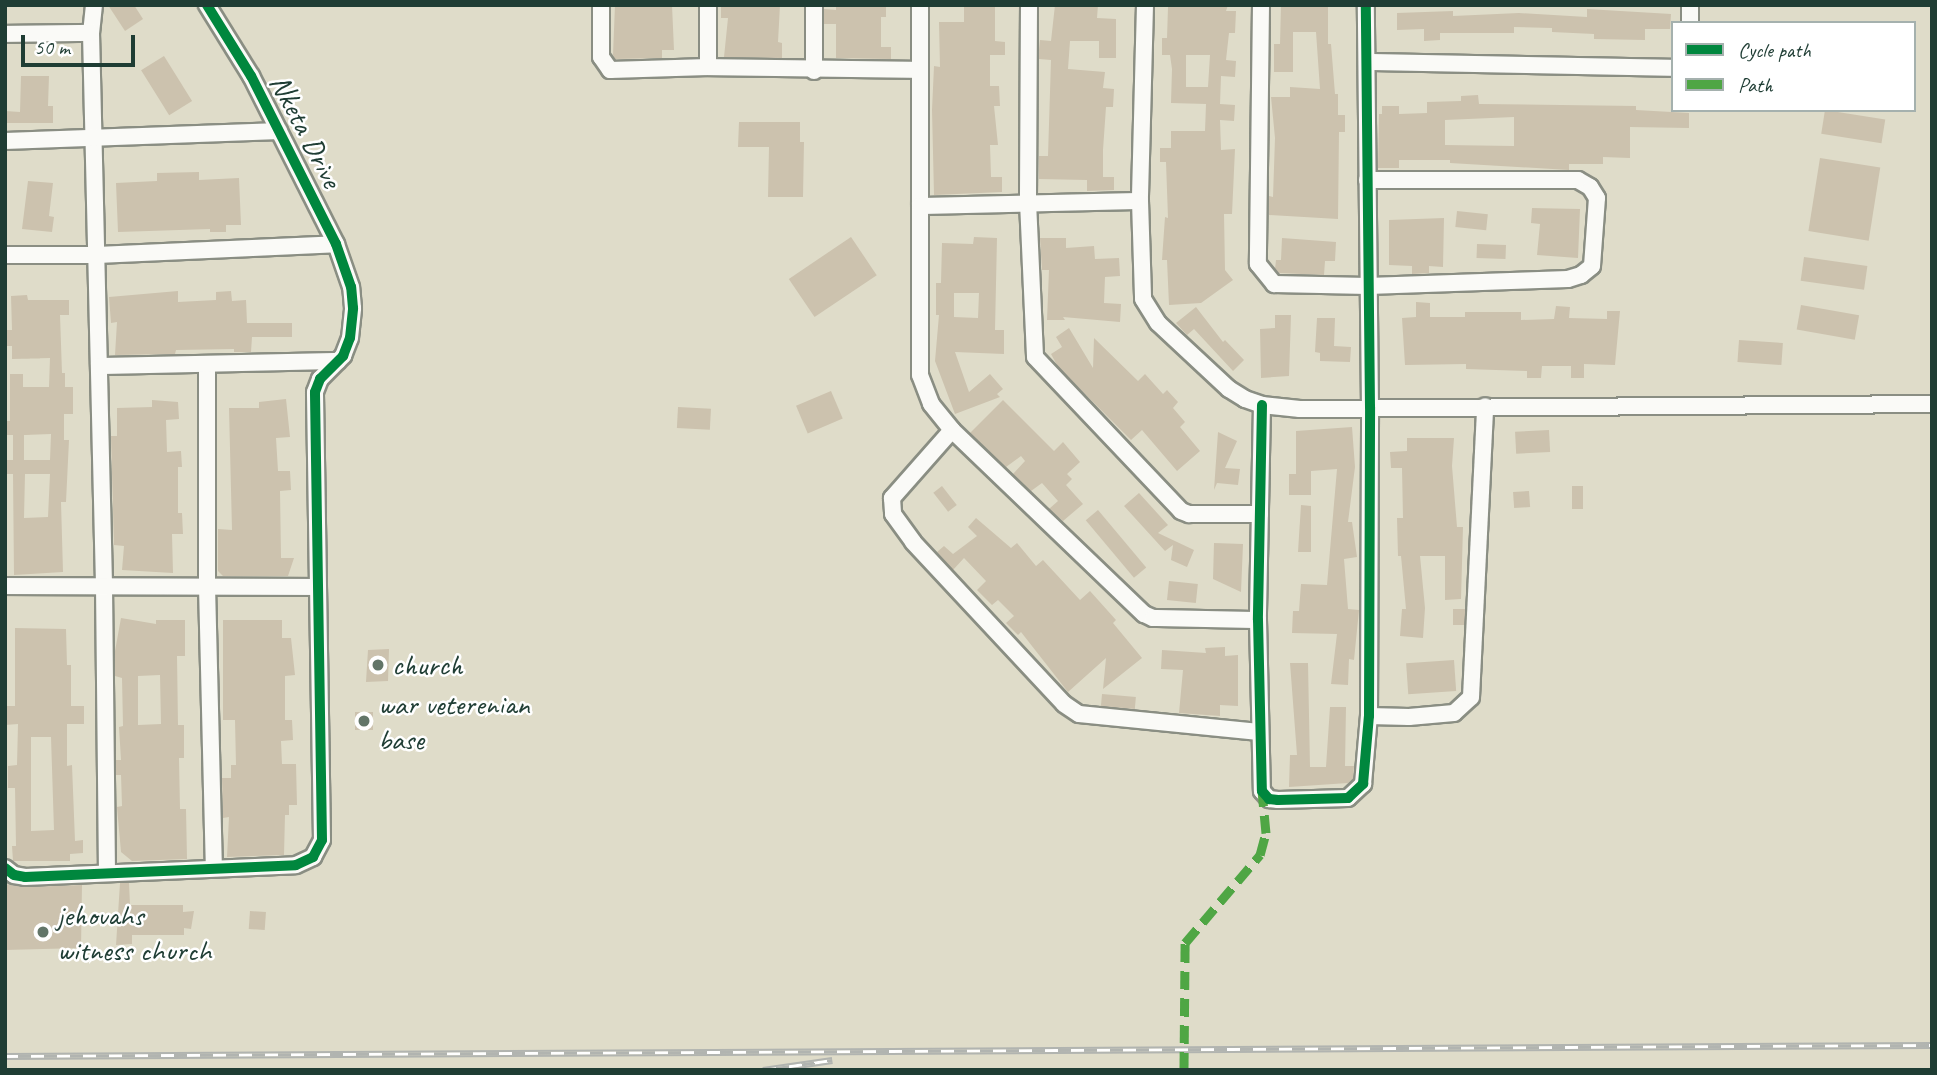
<!DOCTYPE html>
<style>
body{margin:0}
#map{position:relative;width:1937px;height:1075px;overflow:hidden;background:#dfdcc9;font-family:Caveat,sans-serif}
div>[style]{position:absolute}
.building>*{inset:0;background:#ccc2ae;transform-origin:0 0}
.roads{filter:drop-shadow(2px 0 #8a8e83) drop-shadow(-2px 0 #8a8e83) drop-shadow(0 2px #8a8e83) drop-shadow(0 -2px #8a8e83)}
.street>*{height:16px;margin:-8px;padding:0 8px;transform-origin:8px;border-radius:8px;background:#fafaf7}
.rail>*{height:7px;margin-top:-3.5px;transform-origin:0;background:repeating-linear-gradient(90deg,#fff 0 13px,#b1b4b0 0 26px);box-sizing:border-box;border-block:2px solid #b1b4b0}
.quiet>*{height:9px;margin-top:-4.5px;transform-origin:0;background:repeating-linear-gradient(90deg,#4fa644 0 18px,transparent 0 27px)}
.cycleway>*{height:10px;margin:-5px;padding:0 5px;transform-origin:5px;border-radius:5px;background:#00873e}
.dots>*{width:19px;height:19px;translate:-50% -50%;box-sizing:border-box;border:4px solid #fff;border-radius:50%}
span{translate:-50% -50%;white-space:nowrap;text-align:center;line-height:1.15;-webkit-text-stroke:5px #fff;paint-order:stroke}
.street-label{font-size:30px;color:#1f3d34}
.poi-label{font-size:30px;color:#1f3d34}
.left{translate:0 -50%;text-align:left}
.frame{position:absolute;inset:0;border:7px solid #1f3d34;pointer-events:none}
.legend{position:absolute;left:1671px;top:21px;width:245px;height:91px;box-sizing:border-box;background:#fff;border:2px solid #a5b1ae;margin:0;padding:9px 12px;list-style:none;font-size:21px;color:#1f3d34}
.legend li{display:flex;align-items:center;gap:14px;height:35px}
.legend b{width:35px;border:2px solid #a5b1ae}
.scale{position:absolute;left:21px;top:35px;width:114px;height:32px;box-sizing:border-box;border:4px solid #1f3d34;border-top:0;padding-left:9px;font-size:21px;line-height:24px;white-space:nowrap;color:#1f3d34;-webkit-text-stroke:5px #fff;paint-order:stroke}
</style>
<div id="map">
<div class="building">
<i style="clip-path:polygon(108px 5px,134px 5px,143px 19px,125px 31px)"></i>
<i style="clip-path:polygon(615px 5px,672px 5px,674px 50px,662px 50px,662px 58px,615px 59px,613px 55px)"></i>
<i style="clip-path:polygon(721px 5px,780px 5px,778px 42px,782px 43px,782px 58px,724px 57px,728px 18px,721px 18px)"></i>
<i style="clip-path:polygon(836px 5px,886px 5px,886px 17px,881px 17px,881px 47px,891px 47px,891px 59px,836px 58px,836px 24px,824px 24px,824px 9px,836px 10px)"></i>
<i style="clip-path:polygon(964px 5px,995px 5px,995px 41px,1005px 42px,1005px 55px,990px 55px,990px 86px,999px 86px,1000px 106px,994px 106px,998px 145px,990px 145px,991px 177px,1002px 177px,1002px 192px,934px 195px,932px 110px,934px 66px,940px 67px,939px 22px,964px 22px)"></i>
<i style="clip-path:polygon(1055px 5px,1098px 5px,1097px 18px,1116px 19px,1116px 58px,1099px 58px,1099px 41px,1070px 41px,1068px 69px,1105px 72px,1103px 88px,1114px 89px,1113px 107px,1106px 107px,1103px 150px,1103px 177px,1114px 177px,1114px 190px,1087px 191px,1087px 180px,1039px 179px,1039px 156px,1048px 156px,1051px 60px,1039px 59px,1039px 50px,1040px 40px,1051px 41px)"></i>
<i style="clip-path:polygon(evenodd,1176px 5px,1228px 5px,1226px 11px,1236px 11px,1235px 33px,1229px 33px,1226px 60px,1236px 61px,1235px 77px,1221px 76px,1220px 104px,1235px 105px,1234px 121px,1220px 120px,1221px 150px,1235px 149px,1232px 214px,1224px 214px,1225px 270px,1233px 280px,1201px 303px,1169px 305px,1167px 260px,1162px 260px,1165px 217px,1168px 218px,1166px 162px,1160px 162px,1160px 148px,1171px 148px,1171px 131px,1205px 131px,1206px 104px,1171px 103px,1172px 69px,1170px 55px,1162px 55px,1162px 38px,1167px 38px,1168px 7px,1176px 5px,1186px 55px,1210px 55px,1208px 87px,1186px 87px,1186px 55px)"></i>
<i style="clip-path:polygon(1281px 5px,1328px 5px,1328px 44px,1331px 44px,1335px 94px,1338px 94px,1338px 115px,1345px 115px,1345px 132px,1339px 132px,1338px 219px,1269px 215px,1269px 196px,1273px 197px,1275px 138px,1271px 97px,1290px 97px,1290px 87px,1320px 89px,1316px 32px,1293px 32px,1293px 72px,1274px 72px,1274px 44px,1280px 44px)"></i>
<i style="clip-path:polygon(1587px 9px,1671px 14px,1670px 29px,1645px 29px,1645px 40px,1594px 39px,1594px 34px,1552px 32px,1552px 28px,1514px 27px,1514px 33px,1440px 33px,1440px 40px,1424px 41px,1424px 29px,1397px 30px,1397px 13px,1453px 11px,1453px 16px,1519px 13px,1587px 17px)"></i>
<i style="left:164px;top:56px;width:53px;height:27px;rotate:58deg"></i>
<i style="clip-path:polygon(21px 76px,49px 76px,48px 106px,53px 106px,53px 123px,5px 123px,5px 111px,20px 112px)"></i>
<i style="clip-path:polygon(evenodd,1478px 95px,1479px 104px,1636px 106px,1636px 110px,1689px 113px,1689px 128px,1630px 127px,1630px 158px,1603px 157px,1603px 164px,1569px 164px,1569px 170px,1450px 163px,1450px 160px,1399px 160px,1399px 168px,1378px 168px,1379px 114px,1382px 114px,1382px 106px,1399px 106px,1399px 114px,1427px 113px,1427px 102px,1461px 101px,1461px 96px,1478px 95px,1514px 117px,1514px 146px,1445px 145px,1445px 120px,1514px 117px)"></i>
<i style="left:1825px;top:110px;width:61px;height:24px;rotate:9deg"></i>
<i style="clip-path:polygon(739px 122px,800px 122px,800px 142px,804px 142px,803px 197px,768px 197px,769px 147px,738px 147px)"></i>
<i style="left:1820px;top:158px;width:61px;height:74px;rotate:9deg"></i>
<i style="clip-path:polygon(199px 172px,199px 180px,239px 178px,241px 225px,226px 225px,226px 232px,210px 232px,210px 229px,118px 232px,116px 183px,157px 181px,157px 173px)"></i>
<i style="clip-path:polygon(28px 181px,53px 183px,49px 216px,54px 217px,52px 232px,22px 229px)"></i>
<i style="clip-path:polygon(1532px 208px,1580px 209px,1578px 258px,1537px 255px,1540px 224px,1531px 223px)"></i>
<i style="left:1457px;top:211px;width:31px;height:16px;rotate:6deg"></i>
<i style="clip-path:polygon(1444px 218px,1443px 267px,1429px 266px,1429px 273px,1412px 274px,1412px 266px,1389px 265px,1389px 220px)"></i>
<i style="left:851px;top:237px;width:46px;height:75px;rotate:56deg"></i>
<i style="clip-path:polygon(evenodd,974px 237px,997px 238px,995px 330px,1004px 330px,1004px 354px,955px 352px,969px 392px,990px 374px,1003px 389px,997px 394px,1000px 397px,955px 414px,935px 361px,939px 315px,936px 315px,936px 283px,941px 283px,942px 243px,973px 244px,974px 237px,954px 293px,979px 293px,978px 318px,954px 317px,954px 293px)"></i>
<i style="clip-path:polygon(1040px 238px,1066px 238px,1066px 248px,1094px 246px,1095px 259px,1119px 258px,1120px 276px,1105px 277px,1104px 303px,1121px 304px,1120px 322px,1063px 317px,1065px 320px,1047px 320px,1049px 270px,1042px 270px)"></i>
<i style="clip-path:polygon(1282px 238px,1336px 242px,1335px 261px,1325px 261px,1324px 275px,1279px 273px,1275px 269px,1276px 260px,1281px 260px)"></i>
<i style="left:1477px;top:244px;width:29px;height:14px;rotate:2deg"></i>
<i style="left:1804px;top:257px;width:64px;height:24px;rotate:8deg"></i>
<i style="clip-path:polygon(178px 291px,178px 302px,216px 300px,216px 292px,231px 291px,232px 301px,246px 300px,247px 323px,292px 323px,292px 337px,252px 337px,251px 352px,234px 352px,234px 349px,176px 350px,175px 354px,115px 355px,117px 322px,111px 323px,109px 297px)"></i>
<i style="clip-path:polygon(evenodd,27px 295px,28px 300px,69px 300px,69px 315px,60px 315px,62px 373px,65px 373px,65px 387px,73px 387px,73px 414px,64px 414px,64px 440px,69px 440px,66px 502px,61px 502px,63px 572px,14px 575px,13px 474px,5px 474px,5px 460px,13px 460px,13px 435px,5px 435px,5px 421px,10px 421px,10px 374px,23px 374px,23px 387px,49px 387px,50px 358px,12px 359px,12px 346px,5px 346px,5px 330px,12px 330px,11px 296px,27px 295px,51px 434px,50px 460px,24px 460px,24px 435px,51px 434px,27px 295px,25px 474px,50px 474px,48px 517px,24px 518px,25px 474px)"></i>
<i style="clip-path:polygon(1416px 302px,1430px 303px,1430px 317px,1465px 317px,1465px 312px,1521px 312px,1521px 320px,1554px 319px,1556px 306px,1570px 307px,1569px 318px,1607px 319px,1607px 311px,1620px 311px,1615px 365px,1584px 364px,1584px 378px,1571px 378px,1571px 366px,1542px 366px,1541px 378px,1527px 378px,1527px 371px,1466px 369px,1466px 364px,1405px 365px,1402px 318px,1416px 317px)"></i>
<i style="left:1801px;top:305px;width:59px;height:25px;rotate:10deg"></i>
<i style="clip-path:polygon(1196px 307px,1223px 342px,1225px 340px,1244px 360px,1233px 371px,1194px 329px,1187px 335px,1176px 323px)"></i>
<i style="clip-path:polygon(1275px 315px,1291px 315px,1289px 376px,1261px 378px,1260px 329px,1275px 328px)"></i>
<i style="clip-path:polygon(1317px 318px,1335px 318px,1334px 346px,1351px 347px,1350px 362px,1320px 361px,1320px 353px,1315px 352px)"></i>
<i style="clip-path:polygon(1069px 328px,1093px 368px,1094px 338px,1138px 381px,1145px 374px,1163px 394px,1167px 390px,1178px 402px,1173px 408px,1185px 422px,1180px 427px,1200px 451px,1177px 471px,1142px 430px,1131px 440px,1058px 367px,1051px 354px,1062px 347px,1056px 337px)"></i>
<i style="left:1739px;top:340px;width:44px;height:22px;rotate:4deg"></i>
<i style="left:831px;top:391px;width:30px;height:38px;rotate:67deg"></i>
<i style="clip-path:polygon(286px 399px,290px 437px,276px 438px,278px 471px,290px 471px,291px 490px,280px 491px,281px 558px,294px 558px,288px 576px,223px 576px,218px 571px,218px 529px,232px 530px,229px 408px,259px 408px,259px 402px)"></i>
<i style="clip-path:polygon(152px 400px,178px 402px,179px 419px,166px 420px,167px 452px,181px 451px,182px 467px,178px 467px,178px 513px,182px 513px,183px 534px,172px 534px,173px 573px,122px 570px,124px 546px,114px 545px,111px 436px,117px 436px,117px 408px,152px 407px)"></i>
<i style="clip-path:polygon(1003px 400px,1054px 451px,1063px 442px,1080px 462px,1067px 474px,1072px 479px,1066px 485px,1083px 504px,1063px 521px,1049px 509px,1058px 501px,1042px 483px,1031px 491px,1013px 474px,1025px 461px,1021px 456px,1006px 467px,970px 433px)"></i>
<i style="left:678px;top:407px;width:33px;height:21px;rotate:3deg"></i>
<i style="clip-path:polygon(1352px 427px,1355px 467px,1348px 522px,1352px 522px,1357px 557px,1344px 559px,1348px 609px,1359px 610px,1354px 660px,1349px 659px,1348px 685px,1331px 684px,1337px 634px,1292px 633px,1293px 611px,1299px 611px,1301px 584px,1327px 585px,1337px 469px,1311px 471px,1311px 495px,1289px 495px,1289px 474px,1296px 474px,1296px 431px)"></i>
<i style="left:1549px;top:430px;width:22px;height:34px;rotate:87deg"></i>
<i style="clip-path:polygon(1218px 432px,1237px 441px,1225px 468px,1240px 469px,1238px 485px,1217px 483px,1214px 490px)"></i>
<i style="clip-path:polygon(1407px 438px,1454px 438px,1452px 466px,1457px 527px,1463px 527px,1461px 599px,1445px 600px,1445px 556px,1420px 556px,1425px 608px,1423px 638px,1400px 636px,1402px 609px,1406px 609px,1401px 556px,1398px 556px,1397px 518px,1403px 518px,1402px 468px,1391px 468px,1390px 452px,1407px 451px)"></i>
<i style="left:942px;top:486px;width:24px;height:11px;rotate:52deg"></i>
<i style="left:1572px;top:486px;width:11px;height:23px"></i>
<i style="left:1529px;top:491px;width:16px;height:16px;rotate:86deg"></i>
<i style="clip-path:polygon(1139px 493px,1168px 525px,1158px 533px,1194px 550px,1187px 567px,1171px 560px,1173px 545px,1165px 551px,1124px 506px)"></i>
<i style="clip-path:polygon(1301px 505px,1311px 506px,1311px 552px,1298px 552px)"></i>
<i style="left:1098px;top:510px;width:75px;height:16px;rotate:50deg"></i>
<i style="clip-path:polygon(976px 518px,1011px 548px,1017px 543px,1036px 566px,1043px 560px,1080px 600px,1090px 591px,1116px 620px,1113px 623px,1142px 658px,1103px 689px,1106px 658px,1068px 692px,1021px 632px,1018px 635px,1006px 623px,1014px 616px,998px 600px,992px 605px,977px 590px,986px 581px,964px 558px,953px 570px,937px 552px,944px 546px,953px 554px,977px 536px,968px 527px)"></i>
<i style="clip-path:polygon(1214px 543px,1243px 544px,1241px 592px,1213px 579px)"></i>
<i style="left:1169px;top:581px;width:29px;height:19px;rotate:6deg"></i>
<i style="left:1453px;top:609px;width:12px;height:16px"></i>
<i style="clip-path:polygon(evenodd,121px 618px,156px 624px,156px 620px,185px 620px,185px 656px,177px 656px,178px 725px,184px 725px,184px 758px,179px 758px,180px 809px,186px 809px,187px 859px,132px 861px,121px 852px,117px 807px,122px 806px,121px 775px,116px 775px,116px 760px,121px 760px,119px 727px,123px 726px,122px 678px,115px 676px,115px 651px,121px 618px,160px 675px,161px 724px,138px 725px,138px 676px,160px 675px)"></i>
<i style="clip-path:polygon(223px 620px,282px 620px,282px 638px,291px 638px,295px 675px,285px 676px,285px 720px,292px 720px,293px 740px,281px 741px,282px 764px,296px 764px,297px 805px,289px 805px,289px 815px,285px 815px,284px 855px,227px 857px,229px 817px,223px 818px,222px 778px,231px 778px,231px 765px,236px 765px,235px 720px,223px 720px)"></i>
<i style="clip-path:polygon(evenodd,15px 628px,66px 629px,67px 665px,71px 665px,71px 706px,84px 706px,84px 724px,67px 724px,67px 766px,72px 765px,75px 841px,83px 840px,83px 853px,70px 854px,70px 861px,13px 861px,12px 846px,16px 846px,15px 788px,8px 788px,8px 766px,17px 765px,18px 724px,5px 725px,5px 706px,15px 706px,15px 628px,31px 737px,51px 737px,54px 830px,31px 831px,31px 737px)"></i>
<i style="clip-path:polygon(1225px 647px,1225px 656px,1238px 655px,1238px 706px,1220px 705px,1220px 716px,1179px 713px,1183px 670px,1161px 669px,1162px 650px,1206px 653px,1205px 648px)"></i>
<i style="clip-path:polygon(389px 649px,388px 681px,366px 682px,368px 650px)"></i>
<i style="left:1454px;top:660px;width:31px;height:48px;rotate:86deg"></i>
<i style="clip-path:polygon(1290px 663px,1308px 663px,1310px 767px,1326px 767px,1330px 707px,1346px 707px,1345px 766px,1354px 766px,1353px 779px,1348px 783px,1289px 787px,1290px 755px,1297px 755px)"></i>
<i style="left:1102px;top:694px;width:34px;height:12px;rotate:5deg"></i>
<i style="left:355px;top:712px;width:18px;height:18px"></i>
<i style="clip-path:polygon(120px 883px,129px 883px,130px 905px,183px 905px,183px 912px,194px 911px,191px 929px,184px 928px,184px 935px,132px 935px,132px 944px,116px 945px)"></i>
<i style="clip-path:polygon(5px 884px,25px 887px,82px 885px,81px 948px,5px 950px)"></i>
<i style="left:250px;top:911px;width:16px;height:18px;rotate:4deg"></i>
</div>
<div class="roads">
<div class="street">
<i style="left:94px;top:5px;width:28px;rotate:96deg"></i>
<i style="left:91px;top:33px;width:553px;rotate:88.65deg"></i>
<i style="left:104px;top:586px;width:286px;rotate:89.4deg"></i>
<i style="left:601px;top:5px;width:52px;rotate:90deg"></i>
<i style="left:601px;top:57px;width:16px;rotate:55deg"></i>
<i style="left:610px;top:70px;width:98px;rotate:-1.8deg"></i>
<i style="left:708px;top:67px;width:211px;rotate:0.8deg"></i>
<i style="left:708px;top:5px;width:62px;rotate:90deg"></i>
<i style="left:814px;top:5px;width:66px;rotate:90deg"></i>
<i style="left:920px;top:5px;width:370px;rotate:90deg"></i>
<i style="left:920px;top:375px;width:31px;rotate:69deg"></i>
<i style="left:931px;top:404px;width:33px;rotate:51deg"></i>
<i style="left:952px;top:430px;width:266px;rotate:43.8deg"></i>
<i style="left:1144px;top:614px;width:10px;rotate:24deg"></i>
<i style="left:1153px;top:618px;width:105px;rotate:1.1deg"></i>
<i style="left:1029px;top:5px;width:197px;rotate:90.3deg"></i>
<i style="left:1028px;top:202px;width:155px;rotate:87.4deg"></i>
<i style="left:1035px;top:357px;width:212px;rotate:46.5deg"></i>
<i style="left:1181px;top:511px;width:9px;rotate:21deg"></i>
<i style="left:1189px;top:514px;width:71px"></i>
<i style="left:1145px;top:5px;width:196px;rotate:91.5deg"></i>
<i style="left:1140px;top:201px;width:98px;rotate:88.2deg"></i>
<i style="left:1143px;top:299px;width:28px;rotate:58deg"></i>
<i style="left:1158px;top:323px;width:97px;rotate:42.9deg"></i>
<i style="left:1229px;top:389px;width:19px;rotate:32deg"></i>
<i style="left:1245px;top:399px;width:18px;rotate:19deg"></i>
<i style="left:1262px;top:405px;width:38px;rotate:6deg"></i>
<i style="left:1300px;top:409px;width:632px;rotate:-0.45deg"></i>
<i style="left:1261px;top:5px;width:259px;rotate:90.7deg"></i>
<i style="left:1258px;top:264px;width:26px;rotate:51deg"></i>
<i style="left:1274px;top:284px;width:94px;rotate:1.2deg"></i>
<i style="left:1368px;top:286px;width:200px;rotate:-2deg"></i>
<i style="left:1568px;top:279px;width:14px;rotate:-17deg"></i>
<i style="left:1581px;top:275px;width:14px;rotate:-39deg"></i>
<i style="left:1592px;top:266px;width:68px;rotate:-85.8deg"></i>
<i style="left:1597px;top:198px;width:13px;rotate:-122deg"></i>
<i style="left:1590px;top:187px;width:14px;rotate:-150deg"></i>
<i style="left:1578px;top:180px;width:211px;rotate:180deg"></i>
<i style="left:1690px;top:5px;width:18px;rotate:90deg"></i>
<i style="left:5px;top:34px;width:86px;rotate:-0.7deg"></i>
<i style="left:1367px;top:62px;width:306px;rotate:1.1deg"></i>
<i style="left:5px;top:141px;width:274px;rotate:-2.1deg"></i>
<i style="left:920px;top:206px;width:220px;rotate:-1.3deg"></i>
<i style="left:5px;top:255px;width:92px"></i>
<i style="left:97px;top:255px;width:239px;rotate:-2.6deg"></i>
<i style="left:207px;top:364px;width:222px;rotate:90deg"></i>
<i style="left:207px;top:586px;width:282px;rotate:88.6deg"></i>
<i style="left:99px;top:366px;width:239px;rotate:-1.2deg"></i>
<i style="left:1262px;top:405px;width:215px;rotate:91.1deg"></i>
<i style="left:1258px;top:620px;width:171px;rotate:88.7deg"></i>
<i style="left:1262px;top:791px;width:11px;rotate:49deg"></i>
<i style="left:1269px;top:799px;width:9px;rotate:6deg"></i>
<i style="left:1278px;top:800px;width:70px;rotate:-1.6deg"></i>
<i style="left:1348px;top:798px;width:21px;rotate:-43deg"></i>
<i style="left:1363px;top:784px;width:68px;rotate:-85deg"></i>
<i style="left:1369px;top:716px;width:309px;rotate:-89.8deg"></i>
<i style="left:1370px;top:407px;width:402px;rotate:-90.6deg"></i>
<i style="left:952px;top:430px;width:91px;rotate:131.4deg"></i>
<i style="left:892px;top:498px;width:16px;rotate:86deg"></i>
<i style="left:893px;top:514px;width:34px;rotate:54deg"></i>
<i style="left:913px;top:542px;width:221px;rotate:47deg"></i>
<i style="left:1064px;top:704px;width:18px;rotate:34deg"></i>
<i style="left:1079px;top:714px;width:181px;rotate:5.7deg"></i>
<i style="left:5px;top:586px;width:312px;rotate:0.2deg"></i>
<i style="left:1369px;top:716px;width:40px;rotate:1.4deg"></i>
<i style="left:1409px;top:717px;width:45px;rotate:-5.1deg"></i>
<i style="left:1454px;top:713px;width:23px;rotate:-43deg"></i>
<i style="left:1471px;top:697px;width:291px;rotate:-87.2deg"></i>
<i style="left:5px;top:868px;width:11px;rotate:38deg"></i>
<i style="left:14px;top:875px;width:11px;rotate:10deg"></i>
<i style="left:25px;top:877px;width:271px;rotate:-2.5deg"></i>
<i style="left:296px;top:865px;width:19px;rotate:-25deg"></i>
<i style="left:313px;top:857px;width:19px;rotate:-62deg"></i>
<i style="left:322px;top:840px;width:448px;rotate:-90.9deg"></i>
<i style="left:315px;top:392px;width:14px;rotate:-69deg"></i>
<i style="left:320px;top:379px;width:33px;rotate:-45deg"></i>
<i style="left:343px;top:356px;width:19px;rotate:-69deg"></i>
<i style="left:350px;top:338px;width:30px;rotate:-84deg"></i>
<i style="left:353px;top:308px;width:21px;rotate:-95deg"></i>
<i style="left:351px;top:287px;width:46px;rotate:-109.2deg"></i>
<i style="left:336px;top:244px;width:188px;rotate:-116.8deg"></i>
<i style="left:251px;top:76px;width:84px;rotate:-121.8deg"></i>
</div>
</div>
<div class="rail">
<i style="left:5px;top:1056px;width:1927px;rotate:-0.33deg"></i>
<i style="left:763px;top:1070px;width:70px;rotate:-8.2deg"></i>
</div>
<div class="quiet">
<i style="left:1184px;top:1070px;width:127px;rotate:-89.5deg"></i>
<i style="left:1185px;top:943px;width:116px;rotate:-49.6deg"></i>
<i style="left:1260px;top:855px;width:23px;rotate:-75deg"></i>
<i style="left:1266px;top:833px;width:42px;rotate:-95.4deg"></i>
</div>
<div class="cycleway">
<i style="left:1262px;top:405px;width:215px;rotate:91.1deg"></i>
<i style="left:1258px;top:620px;width:171px;rotate:88.7deg"></i>
<i style="left:1262px;top:791px;width:11px;rotate:49deg"></i>
<i style="left:1269px;top:799px;width:9px;rotate:6deg"></i>
<i style="left:1278px;top:800px;width:70px;rotate:-1.6deg"></i>
<i style="left:1348px;top:798px;width:21px;rotate:-43deg"></i>
<i style="left:1363px;top:784px;width:68px;rotate:-85deg"></i>
<i style="left:1369px;top:716px;width:309px;rotate:-89.8deg"></i>
<i style="left:1370px;top:407px;width:402px;rotate:-90.6deg"></i>
<i style="left:5px;top:868px;width:11px;rotate:38deg"></i>
<i style="left:14px;top:875px;width:11px;rotate:10deg"></i>
<i style="left:25px;top:877px;width:271px;rotate:-2.5deg"></i>
<i style="left:296px;top:865px;width:19px;rotate:-25deg"></i>
<i style="left:313px;top:857px;width:19px;rotate:-62deg"></i>
<i style="left:322px;top:840px;width:448px;rotate:-90.9deg"></i>
<i style="left:315px;top:392px;width:14px;rotate:-69deg"></i>
<i style="left:320px;top:379px;width:33px;rotate:-45deg"></i>
<i style="left:343px;top:356px;width:19px;rotate:-69deg"></i>
<i style="left:350px;top:338px;width:30px;rotate:-84deg"></i>
<i style="left:353px;top:308px;width:21px;rotate:-95deg"></i>
<i style="left:351px;top:287px;width:46px;rotate:-109.2deg"></i>
<i style="left:336px;top:244px;width:188px;rotate:-116.8deg"></i>
<i style="left:251px;top:76px;width:84px;rotate:-121.8deg"></i>
</div>
<div class="dots">
<i style="left:378px;top:665px;background:#627568"></i>
<i style="left:364px;top:721px;background:#627568"></i>
<i style="left:43px;top:932px;background:#627568"></i>
</div>
<div class="street-label">
<span style="left:306px;top:131px;rotate:63deg">Nketa Drive</span>
</div>
<div class="poi-label">
<span class="left" style="left:392px;top:665px">church</span>
<span class="left" style="left:378px;top:721px">war veterenian<br>base</span>
<span class="left" style="left:57px;top:932px">jehovahs<br>witness church</span>
</div>
<div class="frame"></div>
<ul class="legend">
<li><b style="height:9px;background:#00873e"></b>Cycle path</li>
<li><b style="height:9px;background:#4fa644"></b>Path</li>
</ul>
<div class="scale">50 m</div>
</div>
